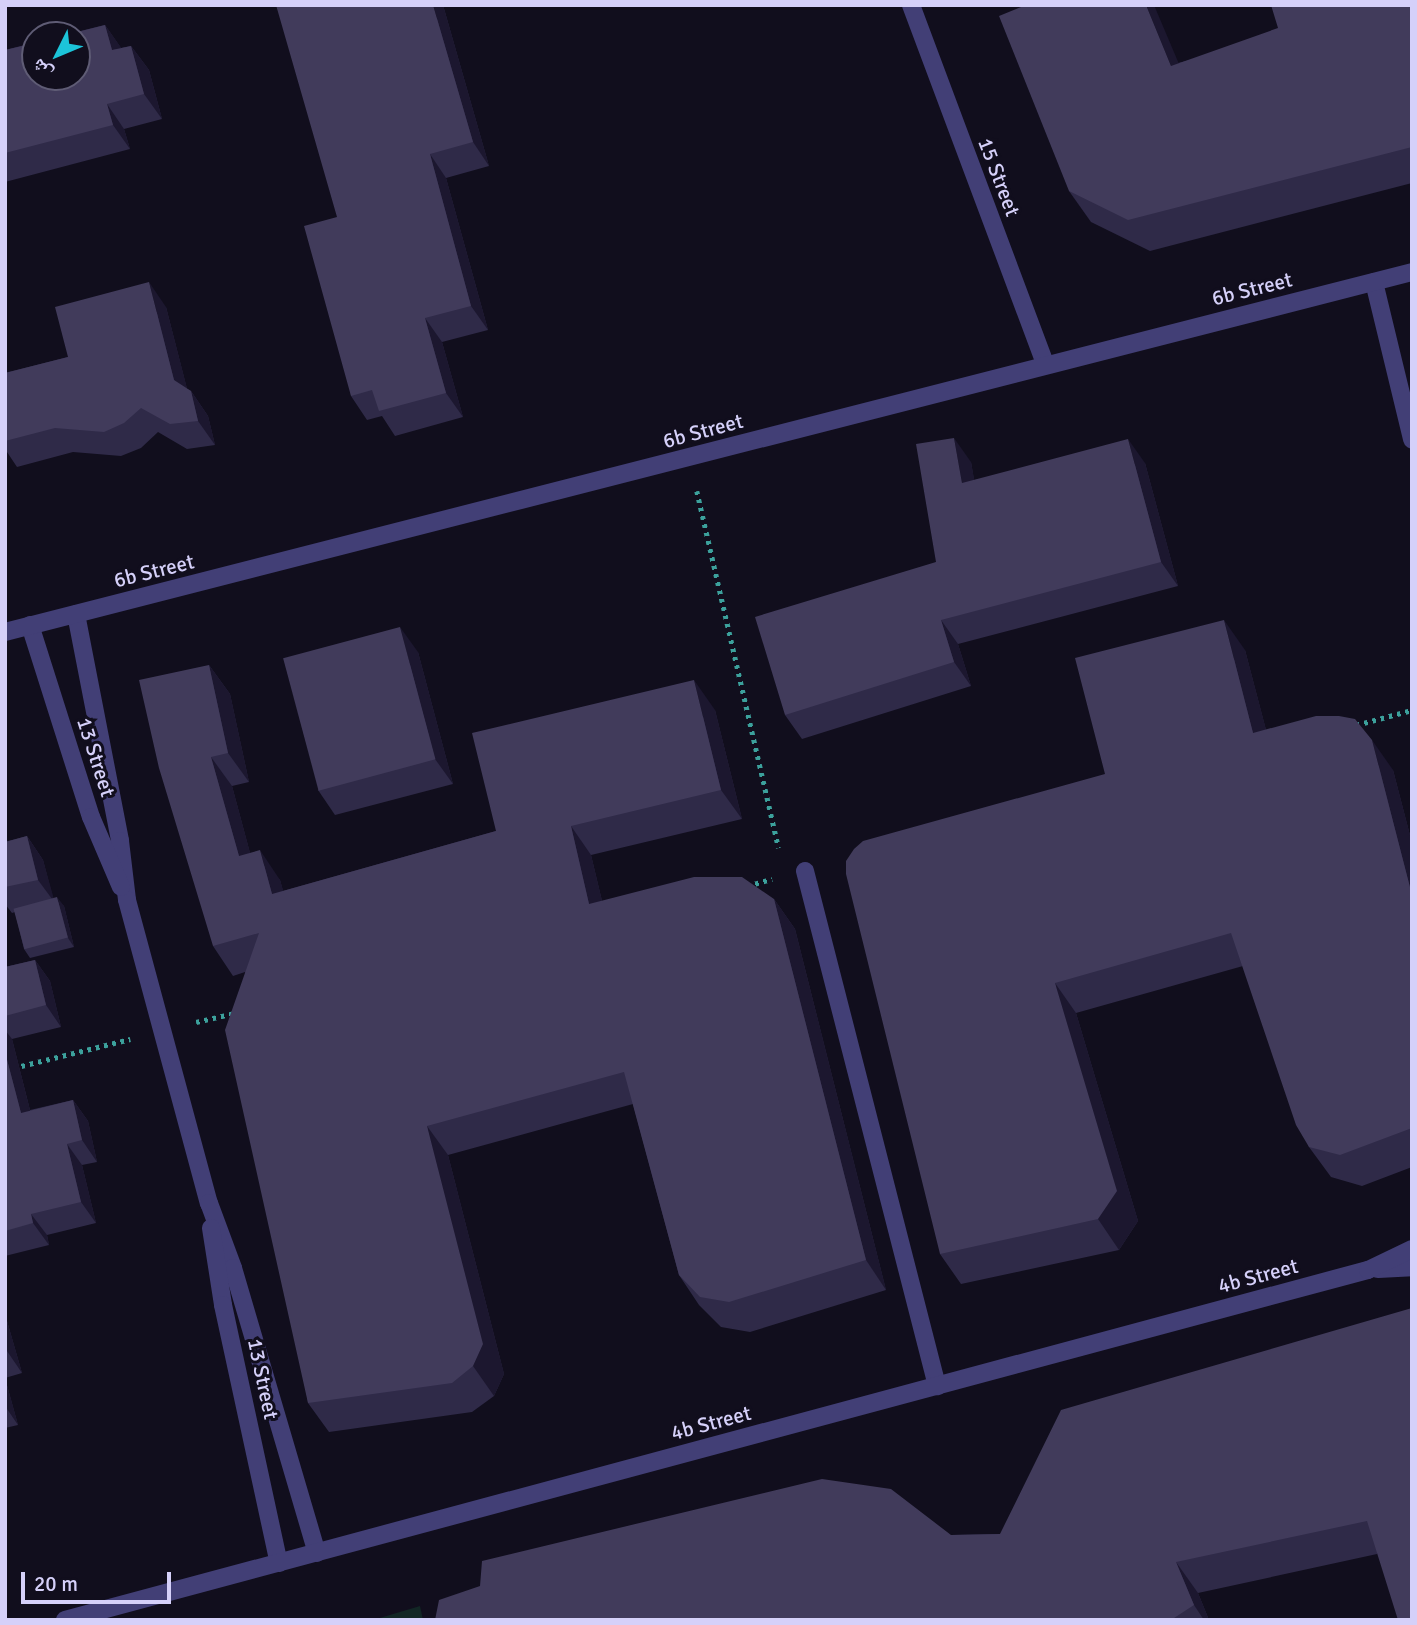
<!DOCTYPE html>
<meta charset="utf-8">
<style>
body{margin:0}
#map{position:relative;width:1417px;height:1625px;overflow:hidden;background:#110e1d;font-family:Signika,"Noto Naskh Arabic",sans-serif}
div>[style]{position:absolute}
.green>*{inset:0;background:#122625}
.path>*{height:4.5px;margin-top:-2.25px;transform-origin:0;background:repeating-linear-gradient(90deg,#3ca19c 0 3.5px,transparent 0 8.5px)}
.service>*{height:18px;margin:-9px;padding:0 9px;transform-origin:9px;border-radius:9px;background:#423f76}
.minor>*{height:18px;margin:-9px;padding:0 9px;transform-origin:9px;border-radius:9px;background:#423f76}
.wall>*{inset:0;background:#2f2a48}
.shaded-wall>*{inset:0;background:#1c172f}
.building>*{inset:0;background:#413b5b;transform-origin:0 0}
span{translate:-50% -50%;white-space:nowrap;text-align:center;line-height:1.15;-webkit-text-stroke:6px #110e1d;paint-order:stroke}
.street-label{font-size:21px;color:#d5d0f9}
.frame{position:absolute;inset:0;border:7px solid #d5d0f9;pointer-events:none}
.north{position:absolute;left:21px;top:21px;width:70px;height:70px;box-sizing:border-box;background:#110e1d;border:2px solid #5f5c75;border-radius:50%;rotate:227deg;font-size:19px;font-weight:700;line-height:28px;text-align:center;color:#d5d0f9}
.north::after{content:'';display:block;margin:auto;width:24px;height:32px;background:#1cc4d9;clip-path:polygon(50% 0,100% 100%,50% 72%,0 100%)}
.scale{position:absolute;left:21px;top:1572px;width:150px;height:32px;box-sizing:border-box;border:4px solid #d5d0f9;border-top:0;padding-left:9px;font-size:21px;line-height:24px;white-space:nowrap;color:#d5d0f9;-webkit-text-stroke:5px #110e1d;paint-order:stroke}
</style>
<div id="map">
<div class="green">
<i style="clip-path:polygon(420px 1606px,423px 1620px,373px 1620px)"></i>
</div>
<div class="path">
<i style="left:697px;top:491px;width:366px;rotate:77.1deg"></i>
<i style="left:1356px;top:725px;width:58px;rotate:-15deg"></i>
<i style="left:747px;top:886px;width:26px;rotate:-16deg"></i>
<i style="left:196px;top:1022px;width:40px;rotate:-13deg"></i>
<i style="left:5px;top:1070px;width:129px;rotate:-13.9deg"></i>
</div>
<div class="service">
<i style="left:805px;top:871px;width:532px;rotate:75.62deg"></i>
</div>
<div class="minor">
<i style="left:911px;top:5px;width:383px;rotate:69.5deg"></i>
<i style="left:1374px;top:282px;width:162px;rotate:76.4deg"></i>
<i style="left:76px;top:614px;width:231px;rotate:79deg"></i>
<i style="left:120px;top:841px;width:59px;rotate:83.2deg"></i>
<i style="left:127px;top:900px;width:314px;rotate:74.9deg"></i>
<i style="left:209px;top:1203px;width:69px;rotate:69.7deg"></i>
<i style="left:233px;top:1268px;width:297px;rotate:73.6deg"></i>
<i style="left:30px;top:625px;width:201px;rotate:72.4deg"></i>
<i style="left:91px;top:817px;width:76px;rotate:66.8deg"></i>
<i style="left:5px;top:632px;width:1452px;rotate:-14.35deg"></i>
<i style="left:211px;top:1228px;width:78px;rotate:81.1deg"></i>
<i style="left:223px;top:1305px;width:264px;rotate:77.8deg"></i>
<i style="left:1378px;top:1269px;width:34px;rotate:-3deg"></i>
<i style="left:65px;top:1620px;width:1349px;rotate:-15.04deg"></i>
<i style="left:1368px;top:1270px;width:49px;rotate:-25.5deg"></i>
</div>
<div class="wall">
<i style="clip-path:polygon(443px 5px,489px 166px,446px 178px,488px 330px,442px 342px,463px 417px,395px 436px,382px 416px,367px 420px,351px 396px,337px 217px)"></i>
<i style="clip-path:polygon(1412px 5px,1412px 183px,1150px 251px,1091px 222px,1069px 191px,1178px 63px)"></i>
<i style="clip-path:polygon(105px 25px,121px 48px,131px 46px,149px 70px,162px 119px,124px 129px,130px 149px,5px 182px,5px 50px)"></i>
<i style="clip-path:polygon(166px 307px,187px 389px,191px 391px,208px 416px,215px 445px,187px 449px,158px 432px,141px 448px,121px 456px,73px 452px,17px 467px,5px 449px,5px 373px,68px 357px)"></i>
<i style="clip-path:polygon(971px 462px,974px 480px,1145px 463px,1178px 586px,958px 644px,971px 686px,802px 739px,785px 715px,936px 562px)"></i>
<i style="clip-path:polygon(1245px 650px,1266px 730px,1393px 770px,1412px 843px,1412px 1167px,1362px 1186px,1331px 1177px,1309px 1147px,1243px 966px,1076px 1013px,1138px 1221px,1119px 1250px,961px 1284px,940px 1254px,1105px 774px)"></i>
<i style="clip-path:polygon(418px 652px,453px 784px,335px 815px,318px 790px)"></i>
<i style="clip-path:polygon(209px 665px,230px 694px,249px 782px,232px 786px,250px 853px,280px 880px,283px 891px,496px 831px,715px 710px,742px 819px,591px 855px,602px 901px,774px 899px,795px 929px,886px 1290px,750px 1332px,721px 1327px,699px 1305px,679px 1275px,633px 1104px,448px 1155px,504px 1374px,494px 1396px,472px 1412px,329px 1432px,308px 1403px,245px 972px,233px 976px,213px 946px)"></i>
<i style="clip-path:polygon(27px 836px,43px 860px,53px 898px,64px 906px,74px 947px,30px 958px,24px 949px,15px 912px,12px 913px,5px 904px,5px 842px)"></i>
<i style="clip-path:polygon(35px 960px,50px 981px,61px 1027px,12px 1039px,30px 1110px,73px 1100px,88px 1121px,97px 1162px,82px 1165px,96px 1223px,47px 1235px,49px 1245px,5px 1256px,5px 967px)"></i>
<i style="clip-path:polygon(1412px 1308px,1377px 1554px,1198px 1593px,1209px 1620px,435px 1620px,951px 1535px,1000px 1534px)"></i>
<i style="clip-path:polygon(5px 1314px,22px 1373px,5px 1378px,18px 1425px,5px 1428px)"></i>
</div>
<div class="shaded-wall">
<i style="clip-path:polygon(433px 5px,443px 5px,489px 166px,473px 142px)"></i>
<i style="clip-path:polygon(1146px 5px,1154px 5px,1193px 97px,1171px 66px)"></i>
<i style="clip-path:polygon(105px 25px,122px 49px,112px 50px)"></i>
<i style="clip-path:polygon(131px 46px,149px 70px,162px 119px,144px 94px)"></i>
<i style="clip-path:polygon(107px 104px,124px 129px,130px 149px,113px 125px)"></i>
<i style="clip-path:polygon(430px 154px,446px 178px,488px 330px,471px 306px)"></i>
<i style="clip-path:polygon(149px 282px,166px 307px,191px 404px,174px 380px)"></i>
<i style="clip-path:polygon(425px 318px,442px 342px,463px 417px,446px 393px)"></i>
<i style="clip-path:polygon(191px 391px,208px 416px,215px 445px,198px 421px)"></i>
<i style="clip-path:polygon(954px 438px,971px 462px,979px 507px,962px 483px)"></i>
<i style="clip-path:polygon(1128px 439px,1145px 463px,1178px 586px,1161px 562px)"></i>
<i style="clip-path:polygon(941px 620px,958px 644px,971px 686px,954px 662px)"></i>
<i style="clip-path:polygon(1224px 620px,1245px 650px,1275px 764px,1253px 733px)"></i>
<i style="clip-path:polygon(400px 627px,418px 652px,453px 784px,435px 759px)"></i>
<i style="clip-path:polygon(209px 665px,230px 694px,249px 782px,228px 753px)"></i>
<i style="clip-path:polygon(694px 680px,715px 710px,742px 819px,721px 790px)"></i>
<i style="clip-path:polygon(1372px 740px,1393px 770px,1412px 843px,1412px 895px)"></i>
<i style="clip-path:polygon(211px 757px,232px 786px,259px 886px,239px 856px)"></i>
<i style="clip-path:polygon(571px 826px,591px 855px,610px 934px,589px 904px)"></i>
<i style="clip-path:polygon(27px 836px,43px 860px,55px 903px,38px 880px)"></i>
<i style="clip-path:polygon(260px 850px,280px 880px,293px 923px,272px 894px)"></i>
<i style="clip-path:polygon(57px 897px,64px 906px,74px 947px,68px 938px)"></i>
<i style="clip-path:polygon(774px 899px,795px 929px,886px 1290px,866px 1260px)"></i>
<i style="clip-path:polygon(35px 960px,50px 981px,61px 1027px,46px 1005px)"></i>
<i style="clip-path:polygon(1055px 983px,1076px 1013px,1138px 1221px,1119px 1250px,1098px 1219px)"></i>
<i style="clip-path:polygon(5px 1030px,12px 1039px,36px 1134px,21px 1113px,5px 1052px)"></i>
<i style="clip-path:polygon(73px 1100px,88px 1121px,97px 1162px,82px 1140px)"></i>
<i style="clip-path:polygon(427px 1126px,448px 1155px,504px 1374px,494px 1396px,473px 1366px)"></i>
<i style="clip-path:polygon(67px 1144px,82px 1165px,96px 1223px,81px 1202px)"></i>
<i style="clip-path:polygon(31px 1214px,47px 1235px,49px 1245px,33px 1223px)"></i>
<i style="clip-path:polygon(5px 1314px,22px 1373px,7px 1351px,5px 1347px)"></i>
<i style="clip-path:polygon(5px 1377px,5px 1378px,18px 1425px,5px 1406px)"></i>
<i style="clip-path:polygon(1176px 1562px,1198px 1593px,1209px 1620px,1204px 1620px,1194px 1605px)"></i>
</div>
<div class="building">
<i style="clip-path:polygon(276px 5px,433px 5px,473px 142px,430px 154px,471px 306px,425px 318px,446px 393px,379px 411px,372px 390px,351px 396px,304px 226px,337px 217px)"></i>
<i style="clip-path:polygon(1026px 5px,1146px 5px,1171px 66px,1278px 28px,1271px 5px,1412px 5px,1412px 147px,1128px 220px,1069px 191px,999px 16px)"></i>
<i style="clip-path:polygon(105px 25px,112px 50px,131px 46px,144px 94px,107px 104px,113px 125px,5px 153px,5px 50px,35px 43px,35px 77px,77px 77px,77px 35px,65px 35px)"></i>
<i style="clip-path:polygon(149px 282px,174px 380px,191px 391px,198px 421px,170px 424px,141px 408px,124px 423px,104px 432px,55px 428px,5px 441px,5px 373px,68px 357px,55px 307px)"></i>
<i style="clip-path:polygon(954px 438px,962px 483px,1128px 439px,1161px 562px,941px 620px,954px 662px,785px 715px,755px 617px,936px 562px,916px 444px)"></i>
<i style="clip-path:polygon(1224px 620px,1253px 733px,1316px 716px,1339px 716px,1355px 719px,1372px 740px,1412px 895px,1412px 1128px,1340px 1155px,1309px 1147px,1296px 1125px,1231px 933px,1055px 983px,1117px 1191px,1098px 1219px,940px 1254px,846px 874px,846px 861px,854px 849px,863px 841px,1105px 774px,1075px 658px)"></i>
<i style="left:400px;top:627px;width:137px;height:121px;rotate:75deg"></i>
<i style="clip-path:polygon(209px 665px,228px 753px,211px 757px,239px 856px,260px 850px,272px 894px,496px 831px,472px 733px,694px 680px,721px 790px,571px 826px,589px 904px,694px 877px,742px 877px,774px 899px,866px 1260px,729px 1302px,700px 1297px,679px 1275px,624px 1072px,427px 1126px,483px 1344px,473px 1366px,452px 1383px,308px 1403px,225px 1030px,259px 933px,213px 946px,159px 768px,139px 680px)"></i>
<i style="clip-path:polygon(27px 836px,38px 880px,5px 887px,5px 842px)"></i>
<i style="left:57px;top:897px;width:42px;height:45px;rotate:75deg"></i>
<i style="clip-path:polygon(35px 960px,46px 1005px,5px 1016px,5px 967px)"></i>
<i style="clip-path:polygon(5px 1052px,21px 1113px,73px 1100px,82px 1140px,67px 1144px,81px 1202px,31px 1214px,33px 1223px,5px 1231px)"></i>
<i style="clip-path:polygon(1412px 1308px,1412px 1620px,1398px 1620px,1367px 1521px,1176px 1562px,1194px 1605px,1171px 1620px,435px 1620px,439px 1600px,480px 1586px,482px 1561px,822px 1479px,891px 1489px,951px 1535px,1000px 1534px,1061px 1410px)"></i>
</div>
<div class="street-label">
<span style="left:999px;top:177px;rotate:69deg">15 Street</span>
<span style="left:1252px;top:289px;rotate:-14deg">6b Street</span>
<span style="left:703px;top:431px;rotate:-15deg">6b Street</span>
<span style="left:154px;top:571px;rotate:-14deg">6b Street</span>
<span style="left:96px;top:757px;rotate:72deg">13 Street</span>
<span style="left:1258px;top:1276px;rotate:-15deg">4b Street</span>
<span style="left:263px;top:1379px;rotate:78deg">13 Street</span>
<span style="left:711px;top:1423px;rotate:-15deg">4b Street</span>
</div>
<div class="frame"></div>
<div class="north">ش</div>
<div class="scale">20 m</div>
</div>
